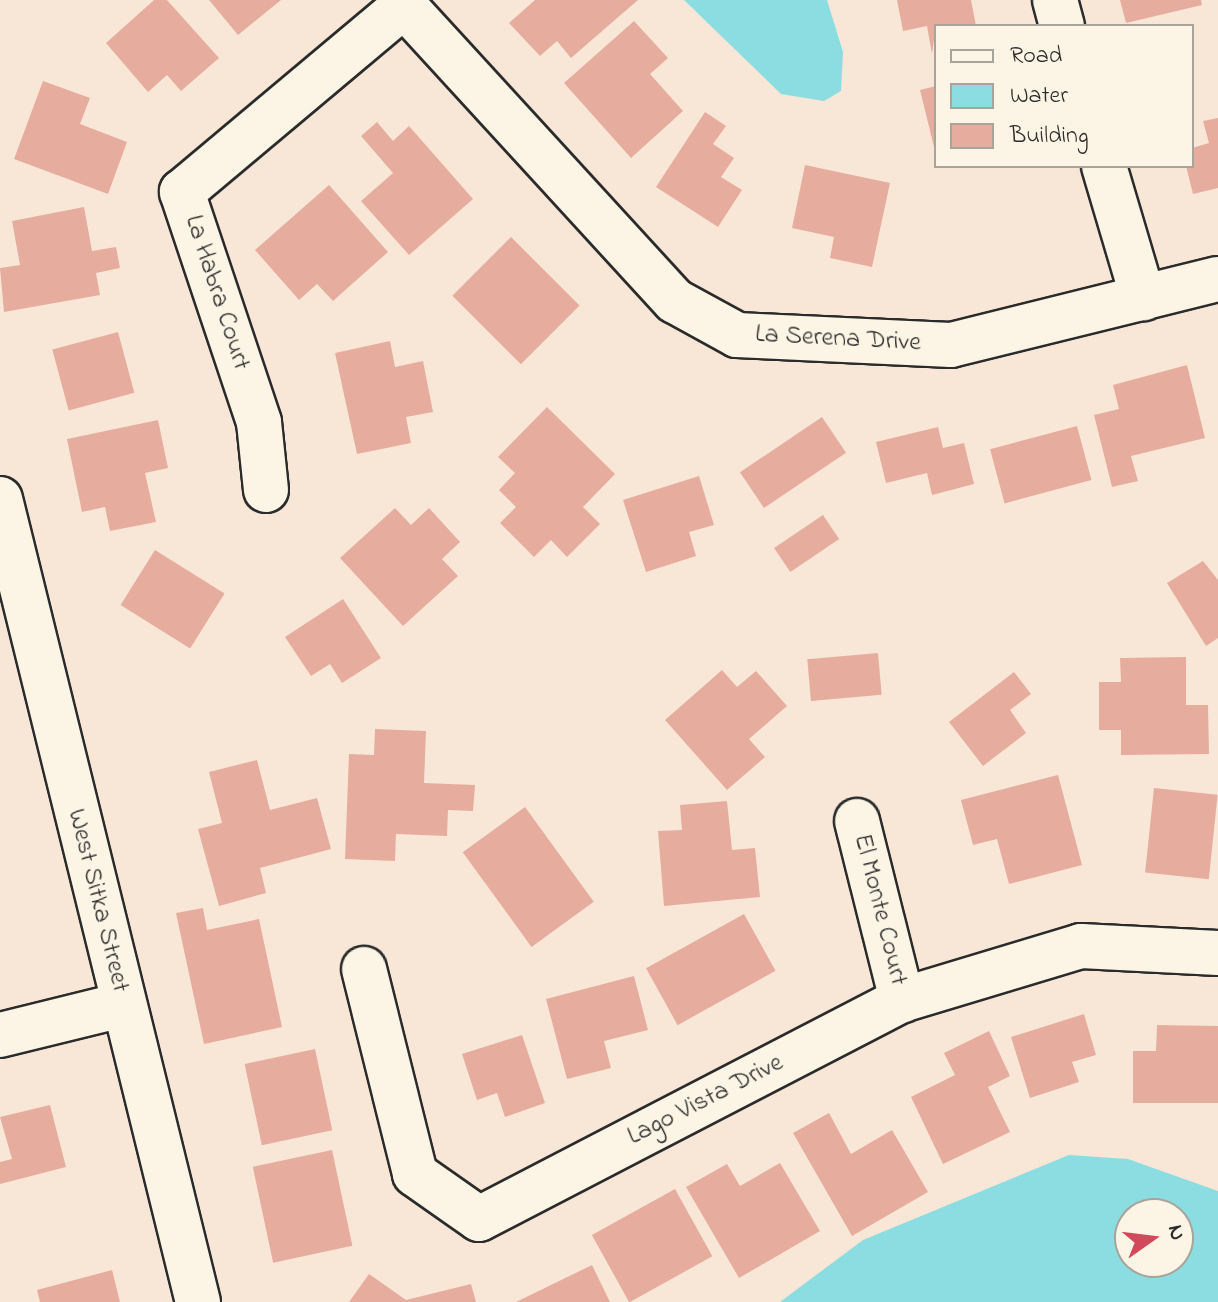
<!DOCTYPE html>
<style>
body{margin:0}
#map{position:relative;width:1218px;height:1302px;overflow:hidden;background:#f8e7d7;font-family:"Indie Flower",sans-serif}
div>[style]{position:absolute}
.water>*{inset:0;background:#8cdde2}
.building>*{inset:0;background:#e6ad9e;transform-origin:0 0}
.roads{filter:drop-shadow(2px 0 #2b2b2b) drop-shadow(-2px 0 #2b2b2b) drop-shadow(0 2px #2b2b2b) drop-shadow(0 -2px #2b2b2b)}
.minor>*{height:44px;margin:-22px;padding:0 22px;transform-origin:22px;border-radius:22px;background:#fcf5e5}
span{translate:-50% -50%;white-space:nowrap;text-align:center;line-height:1.15;-webkit-text-stroke:6px #fcf5e5;paint-order:stroke}
.street-label{font-size:26px;color:#2b2b2b}
.legend{position:absolute;left:934px;top:24px;width:260px;height:144px;box-sizing:border-box;background:#fcf5e5;border:2px solid #a8a49b;margin:0;padding:10px 14px;list-style:none;font-size:24px;color:#2b2b2b}
.legend li{display:flex;align-items:center;gap:16px;height:40px}
.legend b{width:40px;border:2px solid #a8a49b}
.north{position:absolute;left:1114px;top:1198px;width:80px;height:80px;box-sizing:border-box;background:#fcf5e5;border:2px solid #a8a49b;border-radius:50%;rotate:76deg;font-size:22px;font-weight:700;line-height:32px;text-align:center;color:#2b2b2b}
.north::after{content:'';display:block;margin:auto;width:28px;height:36px;background:#d1495b;clip-path:polygon(50% 0,100% 100%,50% 72%,0 100%)}
</style>
<div id="map">
<div class="water">
<i style="clip-path:polygon(684px 0,827px 0,843px 52px,841px 91px,824px 101px,781px 94px)"></i>
<i style="clip-path:polygon(evenodd,1069px 1155px,1128px 1159px,1218px 1191px,1218px 1302px,780px 1302px,863px 1240px,1069px 1155px,1130px 1214px,1178px 1214px,1178px 1262px,1130px 1262px,1130px 1214px)"></i>
</div>
<div class="building">
<i style="clip-path:polygon(154px 0,167px 0,219px 58px,181px 91px,167px 75px,148px 92px,106px 43px)"></i>
<i style="clip-path:polygon(209px 0,281px 0,238px 35px)"></i>
<i style="clip-path:polygon(535px 0,638px 0,571px 58px,557px 41px,540px 56px,509px 23px)"></i>
<i style="clip-path:polygon(897px 0,971px 0,976px 26px,936px 26px,932px 54px,927px 26px,903px 31px)"></i>
<i style="clip-path:polygon(1120px 0,1201px 0,1202px 5px,1126px 23px)"></i>
<i style="clip-path:polygon(634px 21px,668px 58px,650px 74px,683px 111px,631px 158px,564px 83px)"></i>
<i style="clip-path:polygon(43px 81px,90px 98px,80px 124px,127px 142px,108px 194px,14px 159px)"></i>
<i style="clip-path:polygon(936px 86px,936px 151px,935px 151px,920px 90px)"></i>
<i style="clip-path:polygon(705px 112px,726px 126px,713px 144px,734px 158px,721px 177px,742px 190px,718px 227px,656px 187px)"></i>
<i style="clip-path:polygon(1218px 118px,1218px 188px,1193px 194px,1186px 166px,1192px 166px,1192px 148px,1209px 143px,1203px 121px)"></i>
<i style="clip-path:polygon(377px 122px,393px 141px,409px 126px,473px 199px,409px 255px,361px 201px,393px 173px,361px 136px)"></i>
<i style="clip-path:polygon(805px 165px,890px 183px,872px 267px,830px 258px,834px 237px,792px 228px)"></i>
<i style="clip-path:polygon(329px 185px,388px 252px,333px 301px,317px 284px,299px 300px,255px 250px)"></i>
<i style="clip-path:polygon(84px 207px,92px 251px,116px 247px,120px 268px,96px 273px,100px 295px,4px 312px,0 268px,20px 265px,12px 221px)"></i>
<i style="left:511px;top:237px;width:97px;height:83px;rotate:45deg"></i>
<i style="left:118px;top:332px;width:63px;height:68px;rotate:75deg"></i>
<i style="clip-path:polygon(390px 341px,395px 367px,423px 361px,433px 412px,406px 417px,411px 443px,357px 454px,335px 353px)"></i>
<i style="clip-path:polygon(1187px 365px,1205px 438px,1131px 456px,1138px 481px,1112px 487px,1094px 415px,1119px 409px,1113px 385px)"></i>
<i style="clip-path:polygon(547px 407px,615px 474px,583px 507px,600px 524px,567px 557px,551px 540px,534px 557px,500px 523px,516px 507px,499px 490px,515px 473px,498px 457px)"></i>
<i style="left:822px;top:417px;width:43px;height:99px;rotate:56deg"></i>
<i style="clip-path:polygon(158px 420px,168px 468px,145px 473px,156px 522px,110px 531px,105px 507px,82px 512px,67px 439px)"></i>
<i style="left:1077px;top:426px;width:56px;height:90px;rotate:75deg"></i>
<i style="clip-path:polygon(938px 427px,943px 448px,964px 443px,974px 484px,932px 495px,927px 473px,886px 483px,876px 442px)"></i>
<i style="clip-path:polygon(699px 476px,714px 525px,689px 532px,696px 556px,646px 572px,623px 500px)"></i>
<i style="clip-path:polygon(395px 508px,411px 525px,429px 508px,460px 542px,442px 559px,458px 576px,403px 626px,340px 558px)"></i>
<i style="left:823px;top:515px;width:29px;height:59px;rotate:56deg"></i>
<i style="left:155px;top:550px;width:82px;height:65px;rotate:32deg"></i>
<i style="clip-path:polygon(1203px 561px,1218px 580px,1218px 638px,1206px 646px,1167px 583px)"></i>
<i style="clip-path:polygon(343px 599px,381px 658px,342px 683px,330px 664px,311px 676px,285px 637px)"></i>
<i style="left:878px;top:653px;width:42px;height:71px;rotate:85deg"></i>
<i style="clip-path:polygon(1186px 657px,1186px 705px,1208px 705px,1209px 754px,1121px 755px,1121px 730px,1099px 730px,1099px 682px,1121px 682px,1120px 658px)"></i>
<i style="clip-path:polygon(722px 670px,737px 687px,756px 671px,787px 706px,749px 739px,765px 757px,727px 790px,665px 720px)"></i>
<i style="clip-path:polygon(1014px 672px,1031px 694px,1010px 710px,1026px 733px,983px 766px,949px 722px)"></i>
<i style="clip-path:polygon(375px 729px,426px 731px,424px 783px,475px 785px,473px 811px,448px 810px,447px 836px,396px 834px,395px 861px,345px 859px,349px 754px,374px 755px)"></i>
<i style="clip-path:polygon(257px 760px,270px 810px,317px 798px,331px 849px,260px 868px,266px 893px,219px 906px,198px 829px,222px 823px,209px 772px)"></i>
<i style="clip-path:polygon(1058px 775px,1082px 865px,1009px 884px,997px 839px,973px 845px,961px 800px)"></i>
<i style="left:1154px;top:788px;width:64px;height:85px;rotate:6deg"></i>
<i style="clip-path:polygon(727px 801px,732px 850px,755px 848px,760px 897px,664px 906px,658px 831px,682px 830px,680px 805px)"></i>
<i style="left:525px;top:807px;width:117px;height:77px;rotate:54deg"></i>
<i style="clip-path:polygon(203px 908px,207px 930px,259px 919px,282px 1027px,204px 1044px,176px 913px)"></i>
<i style="left:744px;top:914px;width:65px;height:112px;rotate:61deg"></i>
<i style="clip-path:polygon(634px 976px,648px 1030px,604px 1041px,611px 1068px,567px 1079px,546px 999px)"></i>
<i style="clip-path:polygon(1084px 1014px,1096px 1055px,1072px 1062px,1079px 1082px,1030px 1098px,1011px 1037px)"></i>
<i style="clip-path:polygon(1157px 1025px,1218px 1026px,1218px 1103px,1133px 1103px,1133px 1051px,1156px 1051px)"></i>
<i style="clip-path:polygon(989px 1031px,1010px 1076px,988px 1087px,1010px 1132px,943px 1164px,911px 1097px,955px 1075px,944px 1053px)"></i>
<i style="clip-path:polygon(522px 1035px,545px 1103px,505px 1117px,497px 1093px,477px 1100px,462px 1054px)"></i>
<i style="left:315px;top:1049px;width:83px;height:72px;rotate:78deg"></i>
<i style="clip-path:polygon(50px 1105px,66px 1167px,0 1184px,0 1162px,12px 1159px,0 1117px)"></i>
<i style="clip-path:polygon(829px 1113px,851px 1154px,892px 1130px,928px 1192px,852px 1236px,793px 1133px)"></i>
<i style="left:332px;top:1150px;width:98px;height:81px;rotate:78deg"></i>
<i style="clip-path:polygon(780px 1163px,820px 1231px,739px 1278px,686px 1187px,727px 1164px,740px 1186px)"></i>
<i style="left:675px;top:1189px;width:77px;height:95px;rotate:61deg"></i>
<i style="clip-path:polygon(592px 1265px,610px 1302px,516px 1302px)"></i>
<i style="clip-path:polygon(112px 1270px,120px 1302px,40px 1302px,37px 1290px)"></i>
<i style="clip-path:polygon(369px 1274px,406px 1300px,471px 1284px,476px 1302px,349px 1302px)"></i>
</div>
<div class="roads">
<div class="minor">
<i style="left:399px;top:0;width:408px;rotate:47.5deg"></i>
<i style="left:675px;top:301px;width:71px;rotate:28.7deg"></i>
<i style="left:737px;top:335px;width:214px;rotate:2.7deg"></i>
<i style="left:951px;top:345px;width:275px;rotate:-13.9deg"></i>
<i style="left:1055px;top:0;width:27px;rotate:75deg"></i>
<i style="left:1104px;top:166px;width:138px;rotate:73.5deg"></i>
<i style="left:266px;top:490px;width:68px;rotate:-95.9deg"></i>
<i style="left:259px;top:422px;width:243px;rotate:-108.5deg"></i>
<i style="left:182px;top:192px;width:290px;rotate:-40deg"></i>
<i style="left:0;top:499px;width:827px;rotate:76.15deg"></i>
<i style="left:857px;top:821px;width:185px;rotate:75.9deg"></i>
<i style="left:364px;top:969px;width:211px;rotate:76deg"></i>
<i style="left:415px;top:1174px;width:78px;rotate:35.1deg"></i>
<i style="left:479px;top:1219px;width:476px;rotate:-27.4deg"></i>
<i style="left:902px;top:1000px;width:187px;rotate:-16.8deg"></i>
<i style="left:1081px;top:946px;width:137px;rotate:2.9deg"></i>
<i style="left:0;top:1035px;width:126px;rotate:-13.8deg"></i>
</div>
</div>
<div class="street-label">
<span style="left:216px;top:293px;rotate:72deg">La Habra Court</span>
<span style="left:838px;top:340px;rotate:3deg">La Serena Drive</span>
<span style="left:97px;top:901px;rotate:76deg">West Sitka Street</span>
<span style="left:879px;top:910px;rotate:76deg">El Monte Court</span>
<span style="left:706px;top:1101px;rotate:-27deg">Lago Vista Drive</span>
</div>
<ul class="legend">
<li><b style="height:10px;background:#fcf5e5"></b>Road</li>
<li><b style="height:22px;background:#8cdde2"></b>Water</li>
<li><b style="height:22px;background:#e6ad9e"></b>Building</li>
</ul>
<div class="north">N</div>
</div>
